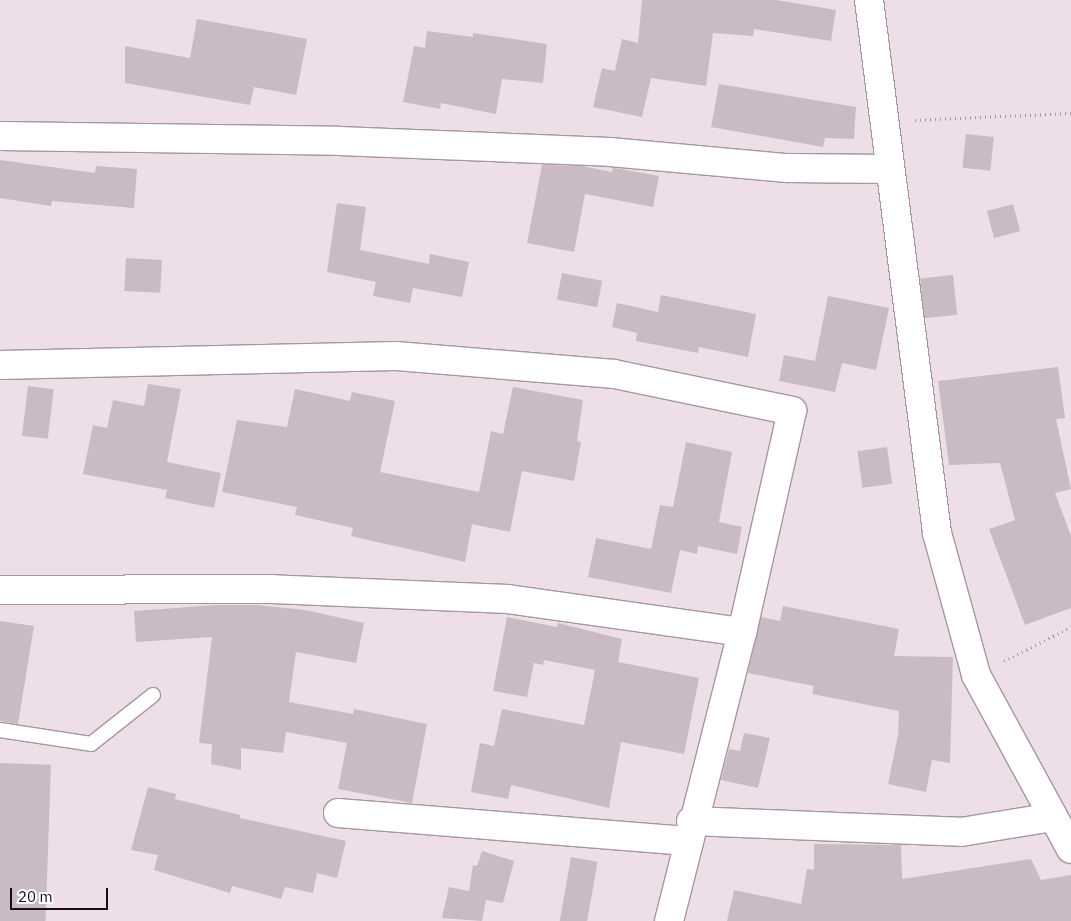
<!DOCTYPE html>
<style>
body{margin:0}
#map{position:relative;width:1071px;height:921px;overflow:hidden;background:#eedee8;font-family:"IBM Plex Sans",sans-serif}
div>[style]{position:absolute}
.building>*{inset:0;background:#c9bac3;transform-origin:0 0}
.path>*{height:3px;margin-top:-1.5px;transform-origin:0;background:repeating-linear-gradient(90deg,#a2969e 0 1px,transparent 0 5px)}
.roads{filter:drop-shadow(1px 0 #a597a0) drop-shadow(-1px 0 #a597a0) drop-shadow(0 1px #a597a0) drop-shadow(0 -1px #a597a0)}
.service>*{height:14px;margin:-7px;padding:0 7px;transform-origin:7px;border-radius:7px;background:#fff}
.minor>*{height:28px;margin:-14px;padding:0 14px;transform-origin:14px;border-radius:14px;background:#fff}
span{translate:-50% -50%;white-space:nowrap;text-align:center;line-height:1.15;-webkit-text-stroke:4.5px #fff;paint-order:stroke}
.scale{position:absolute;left:10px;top:888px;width:98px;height:22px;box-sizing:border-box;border:2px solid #140f12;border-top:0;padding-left:6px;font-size:15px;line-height:18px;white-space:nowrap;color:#140f12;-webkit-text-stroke:4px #fff;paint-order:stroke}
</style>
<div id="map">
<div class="building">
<i style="clip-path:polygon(642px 0,776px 0,836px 10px,831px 41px,754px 29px,753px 36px,713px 33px,706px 86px,651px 78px,642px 117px,593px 107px,602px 68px,615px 71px,622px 39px,638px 43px)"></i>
<i style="clip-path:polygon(197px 19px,307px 39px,296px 95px,254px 87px,250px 105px,125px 83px,125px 46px,190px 58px)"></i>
<i style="clip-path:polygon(427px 31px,473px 37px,473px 33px,547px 44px,543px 83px,502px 79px,496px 114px,441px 103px,440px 109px,403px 102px,414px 46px,425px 48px)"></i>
<i style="clip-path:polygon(719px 84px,856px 107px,854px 139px,825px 138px,823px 147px,711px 127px)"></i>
<i style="left:966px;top:134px;width:28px;height:34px;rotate:6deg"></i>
<i style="clip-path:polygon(0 160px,95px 173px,96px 166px,137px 169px,134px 208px,52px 201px,51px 206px,0 198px)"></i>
<i style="clip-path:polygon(542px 165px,582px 166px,612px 172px,613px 168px,621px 169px,659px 176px,653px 207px,585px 194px,574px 252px,527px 243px)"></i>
<i style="clip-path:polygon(337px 203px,366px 207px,360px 250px,429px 264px,430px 254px,469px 262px,462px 297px,413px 288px,410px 303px,373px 296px,376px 282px,327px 272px)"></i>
<i style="left:1013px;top:204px;width:28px;height:27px;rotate:75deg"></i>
<i style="left:126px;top:258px;width:36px;height:33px;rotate:3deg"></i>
<i style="left:562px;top:273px;width:41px;height:27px;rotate:11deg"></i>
<i style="left:953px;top:275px;width:40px;height:33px;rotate:84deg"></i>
<i style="clip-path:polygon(661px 295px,756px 314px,748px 357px,699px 347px,698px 353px,636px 341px,637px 333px,612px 327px,617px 303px,658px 312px)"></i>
<i style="clip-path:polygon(828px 296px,889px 308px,876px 370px,842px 363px,835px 392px,779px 381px,784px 355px,815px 361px)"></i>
<i style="clip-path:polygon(1058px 367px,1065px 418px,1056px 419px,1071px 489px,1055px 493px,1071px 536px,1071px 608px,1025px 625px,989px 529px,1015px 520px,1000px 463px,949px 465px,938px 381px)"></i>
<i style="clip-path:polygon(148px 384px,181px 389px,167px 462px,221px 473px,214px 508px,165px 498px,167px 490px,83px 474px,93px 425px,107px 428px,113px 400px,144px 406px)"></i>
<i style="left:28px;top:386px;width:26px;height:50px;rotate:7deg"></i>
<i style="clip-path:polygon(513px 387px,583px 400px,577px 441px,581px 442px,574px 481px,522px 471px,510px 532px,472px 524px,465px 562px,351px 536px,353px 528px,295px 515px,297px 507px,222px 492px,237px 420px,287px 427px,295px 389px,350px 401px,352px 392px,395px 401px,380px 472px,479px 492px,491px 431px,503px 434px)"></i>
<i style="clip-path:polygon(686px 442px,732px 452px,719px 522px,742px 527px,737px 554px,698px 546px,697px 554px,680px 550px,671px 593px,588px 577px,596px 538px,651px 549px,660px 505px,673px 507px)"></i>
<i style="left:887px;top:447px;width:37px;height:30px;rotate:82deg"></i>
<i style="clip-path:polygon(216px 605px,257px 605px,305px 610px,364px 623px,356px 663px,296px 652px,289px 702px,353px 714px,354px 709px,427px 724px,412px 803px,338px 789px,347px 743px,286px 732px,283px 753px,241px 748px,241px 770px,211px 764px,212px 744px,199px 743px,212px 637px,136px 642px,134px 611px)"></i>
<i style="clip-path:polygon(783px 606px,899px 629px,894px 656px,953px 657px,950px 763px,932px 760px,926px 792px,888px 784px,898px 735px,899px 711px,812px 694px,814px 686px,748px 673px,761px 617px,780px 621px)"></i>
<i style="clip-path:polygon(507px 617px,557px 627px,558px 623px,622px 639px,618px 662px,699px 678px,684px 754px,621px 742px,609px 808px,511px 785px,508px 799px,471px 792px,480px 743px,494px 746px,502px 709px,584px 725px,595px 670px,544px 660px,543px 665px,534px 663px,527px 697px,493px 691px)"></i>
<i style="clip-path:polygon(0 621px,34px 626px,18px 724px,0 721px)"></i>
<i style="clip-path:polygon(744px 733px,770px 738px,758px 788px,721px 780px,729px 749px,740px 751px)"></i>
<i style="left:0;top:763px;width:51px;height:158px;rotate:2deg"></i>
<i style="clip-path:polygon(148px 787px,176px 794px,175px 799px,240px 815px,240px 818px,346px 841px,337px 878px,317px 873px,313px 893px,285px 887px,281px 899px,232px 886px,230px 893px,154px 870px,158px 855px,131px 850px)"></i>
<i style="clip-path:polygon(814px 844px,901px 845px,902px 879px,1031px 859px,1041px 880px,1071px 875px,1071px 921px,727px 921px,734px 890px,801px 904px,807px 869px,814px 870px)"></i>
<i style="clip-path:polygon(482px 851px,514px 861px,503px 903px,486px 900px,482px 921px,442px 918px,449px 887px,469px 891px,473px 865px,477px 866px)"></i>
<i style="left:571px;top:857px;width:27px;height:65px;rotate:10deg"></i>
</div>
<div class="path">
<i style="left:915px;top:120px;width:156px;rotate:-2.6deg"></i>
<i style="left:1004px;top:661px;width:75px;rotate:-26.9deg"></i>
</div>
<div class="roads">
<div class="service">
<i style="left:0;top:730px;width:92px;rotate:8.7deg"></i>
<i style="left:91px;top:744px;width:79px;rotate:-38.3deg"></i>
</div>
<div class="minor">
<i style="left:869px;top:0;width:537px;rotate:82.73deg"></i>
<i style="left:937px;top:533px;width:147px;rotate:74.6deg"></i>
<i style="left:976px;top:675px;width:198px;rotate:61.4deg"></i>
<i style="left:0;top:136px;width:339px;rotate:0.8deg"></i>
<i style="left:339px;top:141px;width:271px;rotate:2.3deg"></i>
<i style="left:610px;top:152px;width:178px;rotate:5.2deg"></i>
<i style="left:787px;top:168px;width:103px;rotate:0.6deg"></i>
<i style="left:0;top:365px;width:396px;rotate:-1.3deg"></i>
<i style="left:396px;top:356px;width:219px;rotate:4.7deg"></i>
<i style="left:614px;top:374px;width:182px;rotate:11.7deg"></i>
<i style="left:792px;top:411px;width:227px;rotate:102.7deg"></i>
<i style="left:742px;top:632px;width:236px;rotate:-172deg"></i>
<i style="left:508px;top:599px;width:236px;rotate:-177.6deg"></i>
<i style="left:272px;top:589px;width:272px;rotate:179.8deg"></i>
<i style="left:338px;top:813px;width:350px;rotate:4.6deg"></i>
<i style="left:691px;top:821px;width:270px;rotate:2.3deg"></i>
<i style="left:961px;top:832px;width:93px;rotate:-9.3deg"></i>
<i style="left:669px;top:921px;width:298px;rotate:-75.8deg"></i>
</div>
</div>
<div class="scale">20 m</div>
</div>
